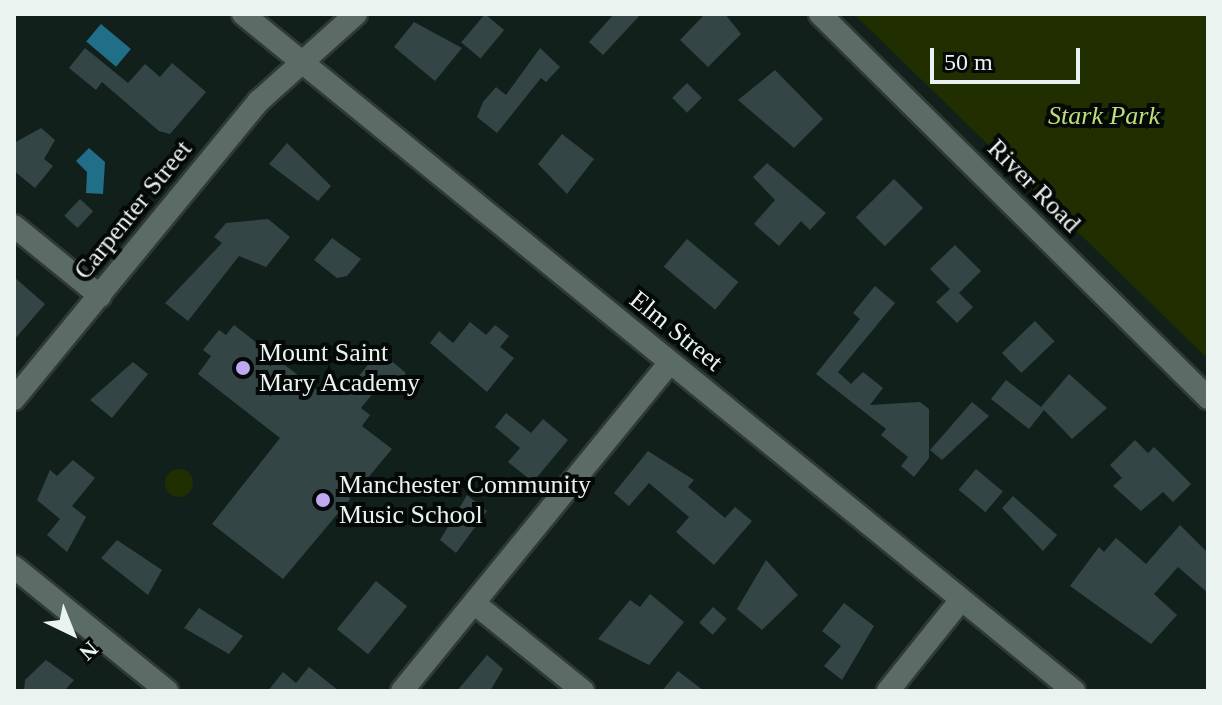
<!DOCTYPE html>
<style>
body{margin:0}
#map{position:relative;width:1222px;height:705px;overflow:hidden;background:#12201c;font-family:Georgia,serif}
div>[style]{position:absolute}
.green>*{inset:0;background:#212e00}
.round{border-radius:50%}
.water>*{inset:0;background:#206e88;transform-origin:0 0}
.building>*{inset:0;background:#344546;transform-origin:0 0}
.roads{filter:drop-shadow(2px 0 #303936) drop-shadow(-2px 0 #303936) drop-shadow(0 2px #303936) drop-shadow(0 -2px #303936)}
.minor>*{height:22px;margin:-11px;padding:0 11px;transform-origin:11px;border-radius:11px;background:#5b6c67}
.dots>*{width:22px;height:22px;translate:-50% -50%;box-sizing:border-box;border:4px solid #040907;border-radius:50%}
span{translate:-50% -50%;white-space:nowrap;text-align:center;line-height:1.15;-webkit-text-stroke:8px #040907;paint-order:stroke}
.park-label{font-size:26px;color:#bddf79;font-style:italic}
.street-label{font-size:26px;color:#eaf3f0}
.poi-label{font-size:26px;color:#eaf3f0}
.left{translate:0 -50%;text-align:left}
.frame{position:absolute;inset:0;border:16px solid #eaf3f0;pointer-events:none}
.north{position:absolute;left:32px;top:593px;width:80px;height:80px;-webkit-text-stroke:6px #040907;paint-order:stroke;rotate:137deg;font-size:22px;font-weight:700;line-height:32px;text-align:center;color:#eaf3f0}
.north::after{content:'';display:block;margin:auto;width:28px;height:36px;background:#eaf3f0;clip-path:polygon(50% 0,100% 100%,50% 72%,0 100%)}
.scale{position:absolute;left:930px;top:48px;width:150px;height:36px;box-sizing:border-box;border:4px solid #eaf3f0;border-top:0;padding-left:10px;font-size:24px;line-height:28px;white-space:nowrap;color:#eaf3f0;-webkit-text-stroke:6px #040907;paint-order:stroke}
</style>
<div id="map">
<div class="green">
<i style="clip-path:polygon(854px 14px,1208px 14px,1208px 359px)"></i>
<i class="round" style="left:165px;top:469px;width:28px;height:28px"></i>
</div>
<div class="water">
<i style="left:101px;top:24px;width:39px;height:23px;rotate:40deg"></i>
<i style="clip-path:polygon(89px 148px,105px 162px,103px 194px,86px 193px,87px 172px,76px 161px)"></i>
</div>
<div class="building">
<i style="left:485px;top:14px;width:25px;height:37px;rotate:40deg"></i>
<i style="clip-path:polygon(614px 14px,641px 14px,603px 55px,589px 42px)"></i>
<i style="clip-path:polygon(705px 14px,725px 14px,741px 34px,708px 67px,680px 40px)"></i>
<i style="clip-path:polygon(414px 22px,462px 48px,435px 81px,394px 47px)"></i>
<i style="clip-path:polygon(85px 48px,128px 83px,145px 64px,160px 77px,172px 63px,206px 92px,170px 134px,159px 131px,102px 82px,96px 90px,69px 68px)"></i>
<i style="clip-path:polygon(540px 48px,560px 67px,546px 82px,541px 78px,497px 133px,477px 117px,483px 102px,496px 87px,506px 95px)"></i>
<i style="clip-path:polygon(775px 70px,823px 119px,794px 148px,738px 100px)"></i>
<i style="left:687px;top:83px;width:21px;height:21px;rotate:45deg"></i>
<i style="clip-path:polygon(41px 128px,55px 140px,44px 159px,53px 166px,35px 188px,14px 171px,14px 143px)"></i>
<i style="clip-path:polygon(562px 134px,594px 159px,567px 194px,538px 164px)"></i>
<i style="clip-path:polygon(287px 143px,331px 186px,318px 201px,269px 164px)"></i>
<i style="clip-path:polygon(767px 163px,826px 213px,810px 230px,801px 221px,779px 246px,754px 224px,775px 200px,753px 177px)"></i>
<i style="left:894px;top:179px;width:41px;height:54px;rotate:45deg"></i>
<i style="left:80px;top:199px;width:18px;height:23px;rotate:43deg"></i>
<i style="clip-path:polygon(268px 219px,290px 237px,266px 267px,239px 256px,188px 321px,165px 303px,222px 243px,214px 237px,226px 223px)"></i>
<i style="clip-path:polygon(332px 238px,361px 259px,347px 276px,337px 278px,314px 260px)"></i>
<i style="left:687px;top:239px;width:67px;height:36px;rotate:40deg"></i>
<i style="clip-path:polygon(955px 245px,981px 271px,959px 293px,973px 307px,957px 323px,936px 302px,950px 289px,930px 269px)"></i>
<i style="clip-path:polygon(14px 277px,45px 304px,14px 340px)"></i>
<i style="clip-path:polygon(875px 286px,895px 303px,838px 372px,851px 384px,863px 372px,883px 388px,870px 405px,920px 402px,929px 409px,929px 458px,914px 477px,901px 466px,908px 457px,881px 435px,886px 429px,816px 374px,860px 319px,853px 313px)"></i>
<i style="left:1035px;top:321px;width:28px;height:46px;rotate:46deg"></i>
<i style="clip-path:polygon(470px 322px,486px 335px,495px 325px,509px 336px,500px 347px,514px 358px,487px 392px,430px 343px,439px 331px,453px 343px)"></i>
<i style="clip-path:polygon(234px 325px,318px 391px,325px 382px,337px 392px,344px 383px,350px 387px,379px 351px,406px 373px,393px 390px,382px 382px,361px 408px,370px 415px,362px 426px,392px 449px,283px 579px,212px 524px,280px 438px,198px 374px,211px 356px,203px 350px,219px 330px,226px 335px)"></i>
<i style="clip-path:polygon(133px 362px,148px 374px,112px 418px,90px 400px)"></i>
<i style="clip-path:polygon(1069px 374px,1107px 408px,1072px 439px,1044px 410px,1029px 429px,991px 399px,1006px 380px,1041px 407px)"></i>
<i style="clip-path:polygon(972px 402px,989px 416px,942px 460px,930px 450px)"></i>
<i style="clip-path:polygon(506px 413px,531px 433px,543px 419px,568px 440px,533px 482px,508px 462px,520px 448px,495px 427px)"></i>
<i style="clip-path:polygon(1135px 440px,1148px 453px,1154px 447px,1191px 484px,1173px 502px,1163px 492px,1141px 511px,1113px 486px,1122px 478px,1110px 465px)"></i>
<i style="clip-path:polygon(648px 451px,694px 480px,688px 487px,725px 518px,735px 507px,752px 521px,714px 565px,676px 532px,689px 517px,649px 483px,629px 506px,614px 493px)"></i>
<i style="clip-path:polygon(73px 460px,95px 478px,72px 506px,86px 517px,67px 552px,47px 535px,60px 519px,37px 500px,50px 470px,57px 476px)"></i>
<i style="left:976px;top:469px;width:35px;height:27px;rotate:40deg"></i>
<i style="clip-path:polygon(467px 495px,487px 511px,456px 553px,440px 540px)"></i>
<i style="clip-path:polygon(1013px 496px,1057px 535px,1043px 551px,1002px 508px)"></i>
<i style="clip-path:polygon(1180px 525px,1208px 553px,1208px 593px,1178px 567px,1154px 594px,1177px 615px,1151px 644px,1070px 586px,1099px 547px,1104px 552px,1116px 538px,1146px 564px)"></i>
<i style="clip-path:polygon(117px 540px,162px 570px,148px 595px,101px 558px)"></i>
<i style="clip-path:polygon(766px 560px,798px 595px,762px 630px,737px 609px)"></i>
<i style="left:376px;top:581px;width:40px;height:62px;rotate:39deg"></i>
<i style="clip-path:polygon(650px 594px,684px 622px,649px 665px,598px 639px,630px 600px,640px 607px)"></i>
<i style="clip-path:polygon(844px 603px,874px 626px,842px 680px,824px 666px,841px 646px,822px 631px)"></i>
<i style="left:713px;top:607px;width:18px;height:21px;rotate:41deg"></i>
<i style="clip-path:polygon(199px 608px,243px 636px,229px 654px,184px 628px)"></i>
<i style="clip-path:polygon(487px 655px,503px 669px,490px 691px,457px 691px)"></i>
<i style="clip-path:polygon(46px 660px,74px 680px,64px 691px,24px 691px,25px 680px)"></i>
<i style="clip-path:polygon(309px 667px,339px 691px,268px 691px,283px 672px,296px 683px)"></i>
<i style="clip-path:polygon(678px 671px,704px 691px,662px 691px)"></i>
</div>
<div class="roads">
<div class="minor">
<i style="left:243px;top:14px;width:1072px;rotate:39.17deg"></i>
<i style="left:820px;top:14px;width:546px;rotate:44.7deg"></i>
<i style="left:14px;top:226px;width:111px;rotate:39.1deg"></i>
<i style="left:14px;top:399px;width:386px;rotate:-50.6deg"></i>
<i style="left:259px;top:101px;width:130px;rotate:-41.9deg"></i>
<i style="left:14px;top:567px;width:197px;rotate:39deg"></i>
<i style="left:474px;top:603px;width:140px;rotate:38.9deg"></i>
<i style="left:402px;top:691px;width:424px;rotate:-50.8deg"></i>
<i style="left:888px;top:691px;width:117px;rotate:-51.3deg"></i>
</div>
</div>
<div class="dots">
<i style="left:243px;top:368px;background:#c1a8f3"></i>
<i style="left:323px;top:500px;background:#c1a8f3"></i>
</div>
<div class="park-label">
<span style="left:1104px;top:116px">Stark Park</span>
</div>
<div class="street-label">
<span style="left:1034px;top:186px;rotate:45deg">River Road</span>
<span style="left:133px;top:210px;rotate:-51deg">Carpenter Street</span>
<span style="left:676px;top:331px;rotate:39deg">Elm Street</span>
</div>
<div class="poi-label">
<span class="left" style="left:259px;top:368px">Mount Saint<br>Mary Academy</span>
<span class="left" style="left:339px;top:500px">Manchester Community<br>Music School</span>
</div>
<div class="frame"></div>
<div class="north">N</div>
<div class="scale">50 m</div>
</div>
